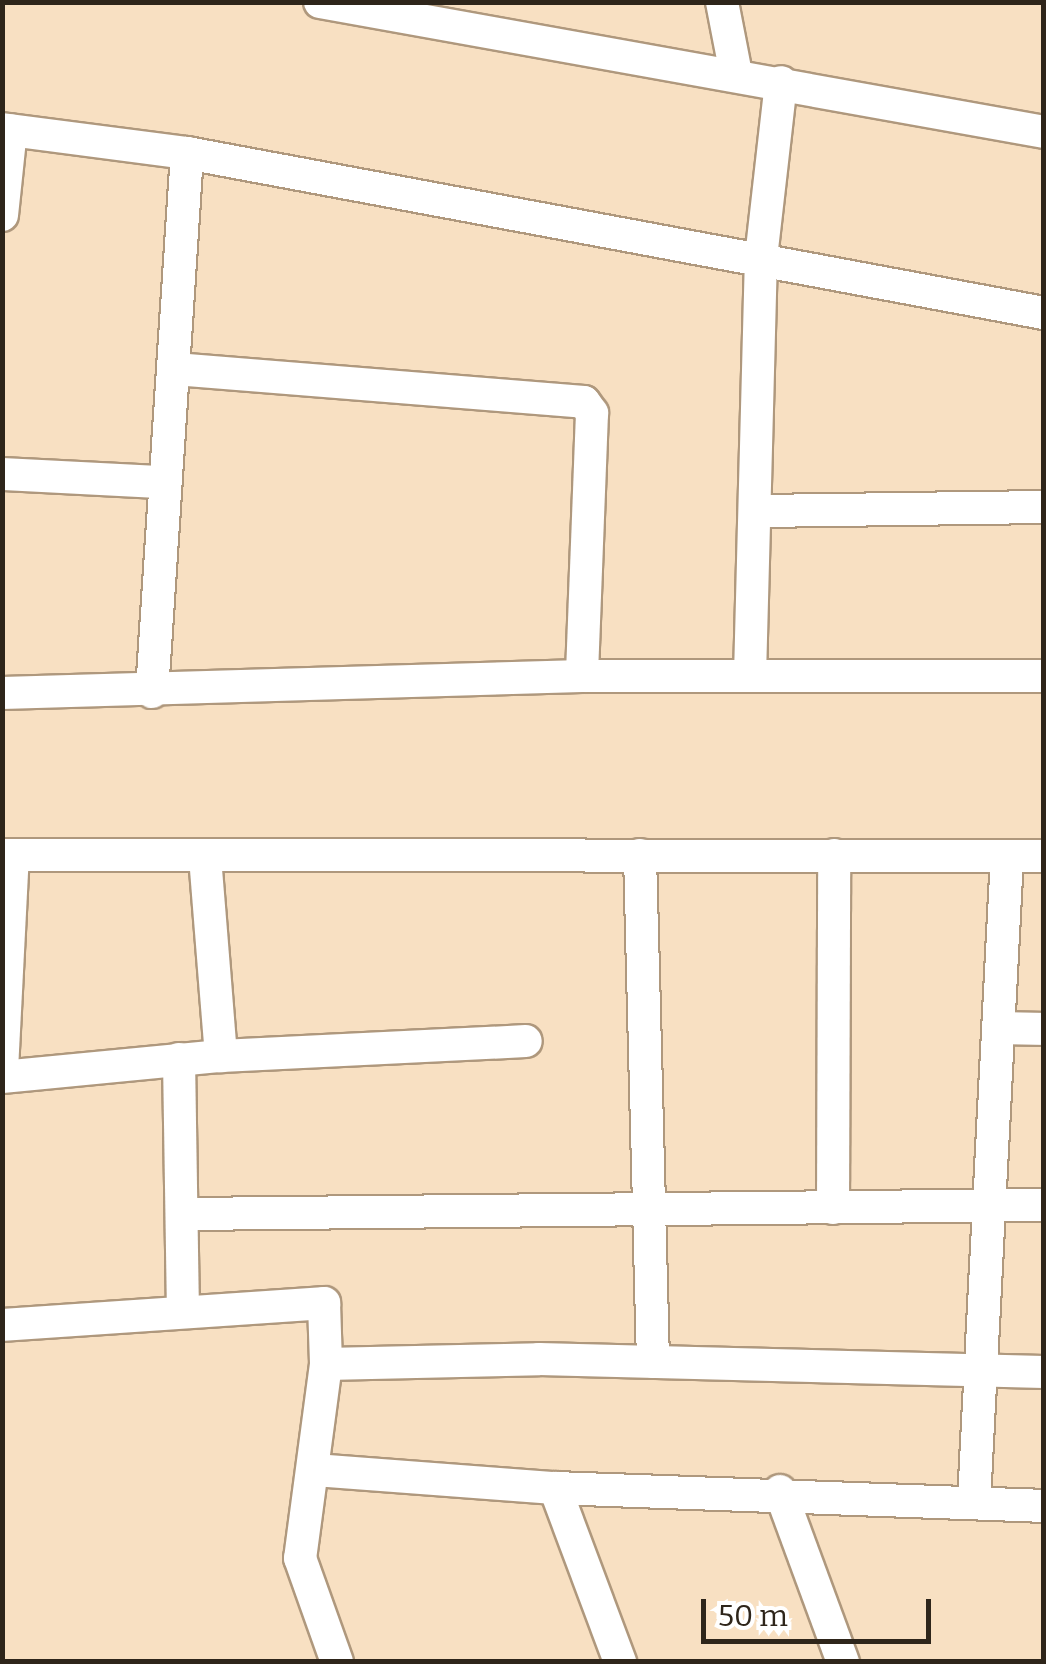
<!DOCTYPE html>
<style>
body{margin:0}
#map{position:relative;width:1046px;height:1664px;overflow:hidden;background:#f8e0c2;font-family:Bitter,serif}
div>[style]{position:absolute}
.roads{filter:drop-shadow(2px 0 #af987d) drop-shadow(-2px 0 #af987d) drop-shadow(0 2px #af987d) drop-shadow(0 -2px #af987d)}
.minor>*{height:32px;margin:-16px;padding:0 16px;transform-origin:16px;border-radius:16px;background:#fff}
span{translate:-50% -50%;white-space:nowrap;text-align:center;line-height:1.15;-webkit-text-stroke:9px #fff;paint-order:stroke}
.frame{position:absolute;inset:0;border:5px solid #2e251a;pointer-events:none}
.scale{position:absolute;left:701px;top:1599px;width:230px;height:45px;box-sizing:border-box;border:5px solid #2e251a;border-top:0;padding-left:12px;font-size:30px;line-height:35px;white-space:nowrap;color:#2e251a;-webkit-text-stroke:8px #fff;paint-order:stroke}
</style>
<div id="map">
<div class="roads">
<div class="minor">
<i style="left:320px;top:2px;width:736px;rotate:10.18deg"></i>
<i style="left:722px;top:2px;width:73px;rotate:79deg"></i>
<i style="left:2px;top:129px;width:187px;rotate:7.4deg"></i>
<i style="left:187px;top:153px;width:872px;rotate:10.58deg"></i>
<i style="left:2px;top:215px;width:85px;rotate:-84deg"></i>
<i style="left:175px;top:369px;width:410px;rotate:4.6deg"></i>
<i style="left:584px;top:402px;width:14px;rotate:54deg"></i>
<i style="left:592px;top:413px;width:263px;rotate:92.2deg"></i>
<i style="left:2px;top:474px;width:160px;rotate:2.9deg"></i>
<i style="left:759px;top:511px;width:285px;rotate:-0.8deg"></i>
<i style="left:750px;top:676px;width:418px;rotate:-88.5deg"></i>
<i style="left:761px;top:258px;width:177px;rotate:-83.5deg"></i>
<i style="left:152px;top:692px;width:540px;rotate:-86.28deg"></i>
<i style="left:2px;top:693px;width:580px;rotate:-1.68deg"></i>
<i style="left:582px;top:676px;width:462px"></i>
<i style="left:2px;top:855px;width:1042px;rotate:0.05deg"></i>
<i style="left:640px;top:855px;width:507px;rotate:88.53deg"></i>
<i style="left:205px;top:857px;width:200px;rotate:85.4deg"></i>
<i style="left:1001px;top:1028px;width:43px;rotate:1.3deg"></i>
<i style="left:179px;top:1059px;width:253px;rotate:89.1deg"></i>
<i style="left:2px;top:1070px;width:215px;rotate:-87.1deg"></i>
<i style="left:2px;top:1077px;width:220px;rotate:-5.5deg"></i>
<i style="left:221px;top:1056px;width:305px;rotate:-2.8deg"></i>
<i style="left:833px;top:1208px;width:353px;rotate:-89.8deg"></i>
<i style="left:186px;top:1214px;width:858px;rotate:-0.6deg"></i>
<i style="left:2px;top:1325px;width:323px;rotate:-3.9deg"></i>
<i style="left:324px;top:1303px;width:61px;rotate:88.1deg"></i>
<i style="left:326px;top:1364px;width:196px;rotate:97.6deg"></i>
<i style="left:300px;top:1558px;width:110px;rotate:70.4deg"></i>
<i style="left:326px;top:1364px;width:213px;rotate:-1.3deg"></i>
<i style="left:539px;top:1359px;width:505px;rotate:1.47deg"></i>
<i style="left:314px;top:1470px;width:242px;rotate:4.3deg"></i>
<i style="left:555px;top:1488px;width:489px;rotate:2.1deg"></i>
<i style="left:555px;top:1488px;width:186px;rotate:69.5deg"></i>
<i style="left:780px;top:1491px;width:182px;rotate:69.8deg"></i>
<i style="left:974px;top:1501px;width:645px;rotate:-87.07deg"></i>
</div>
</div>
<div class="frame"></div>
<div class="scale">50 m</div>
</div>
